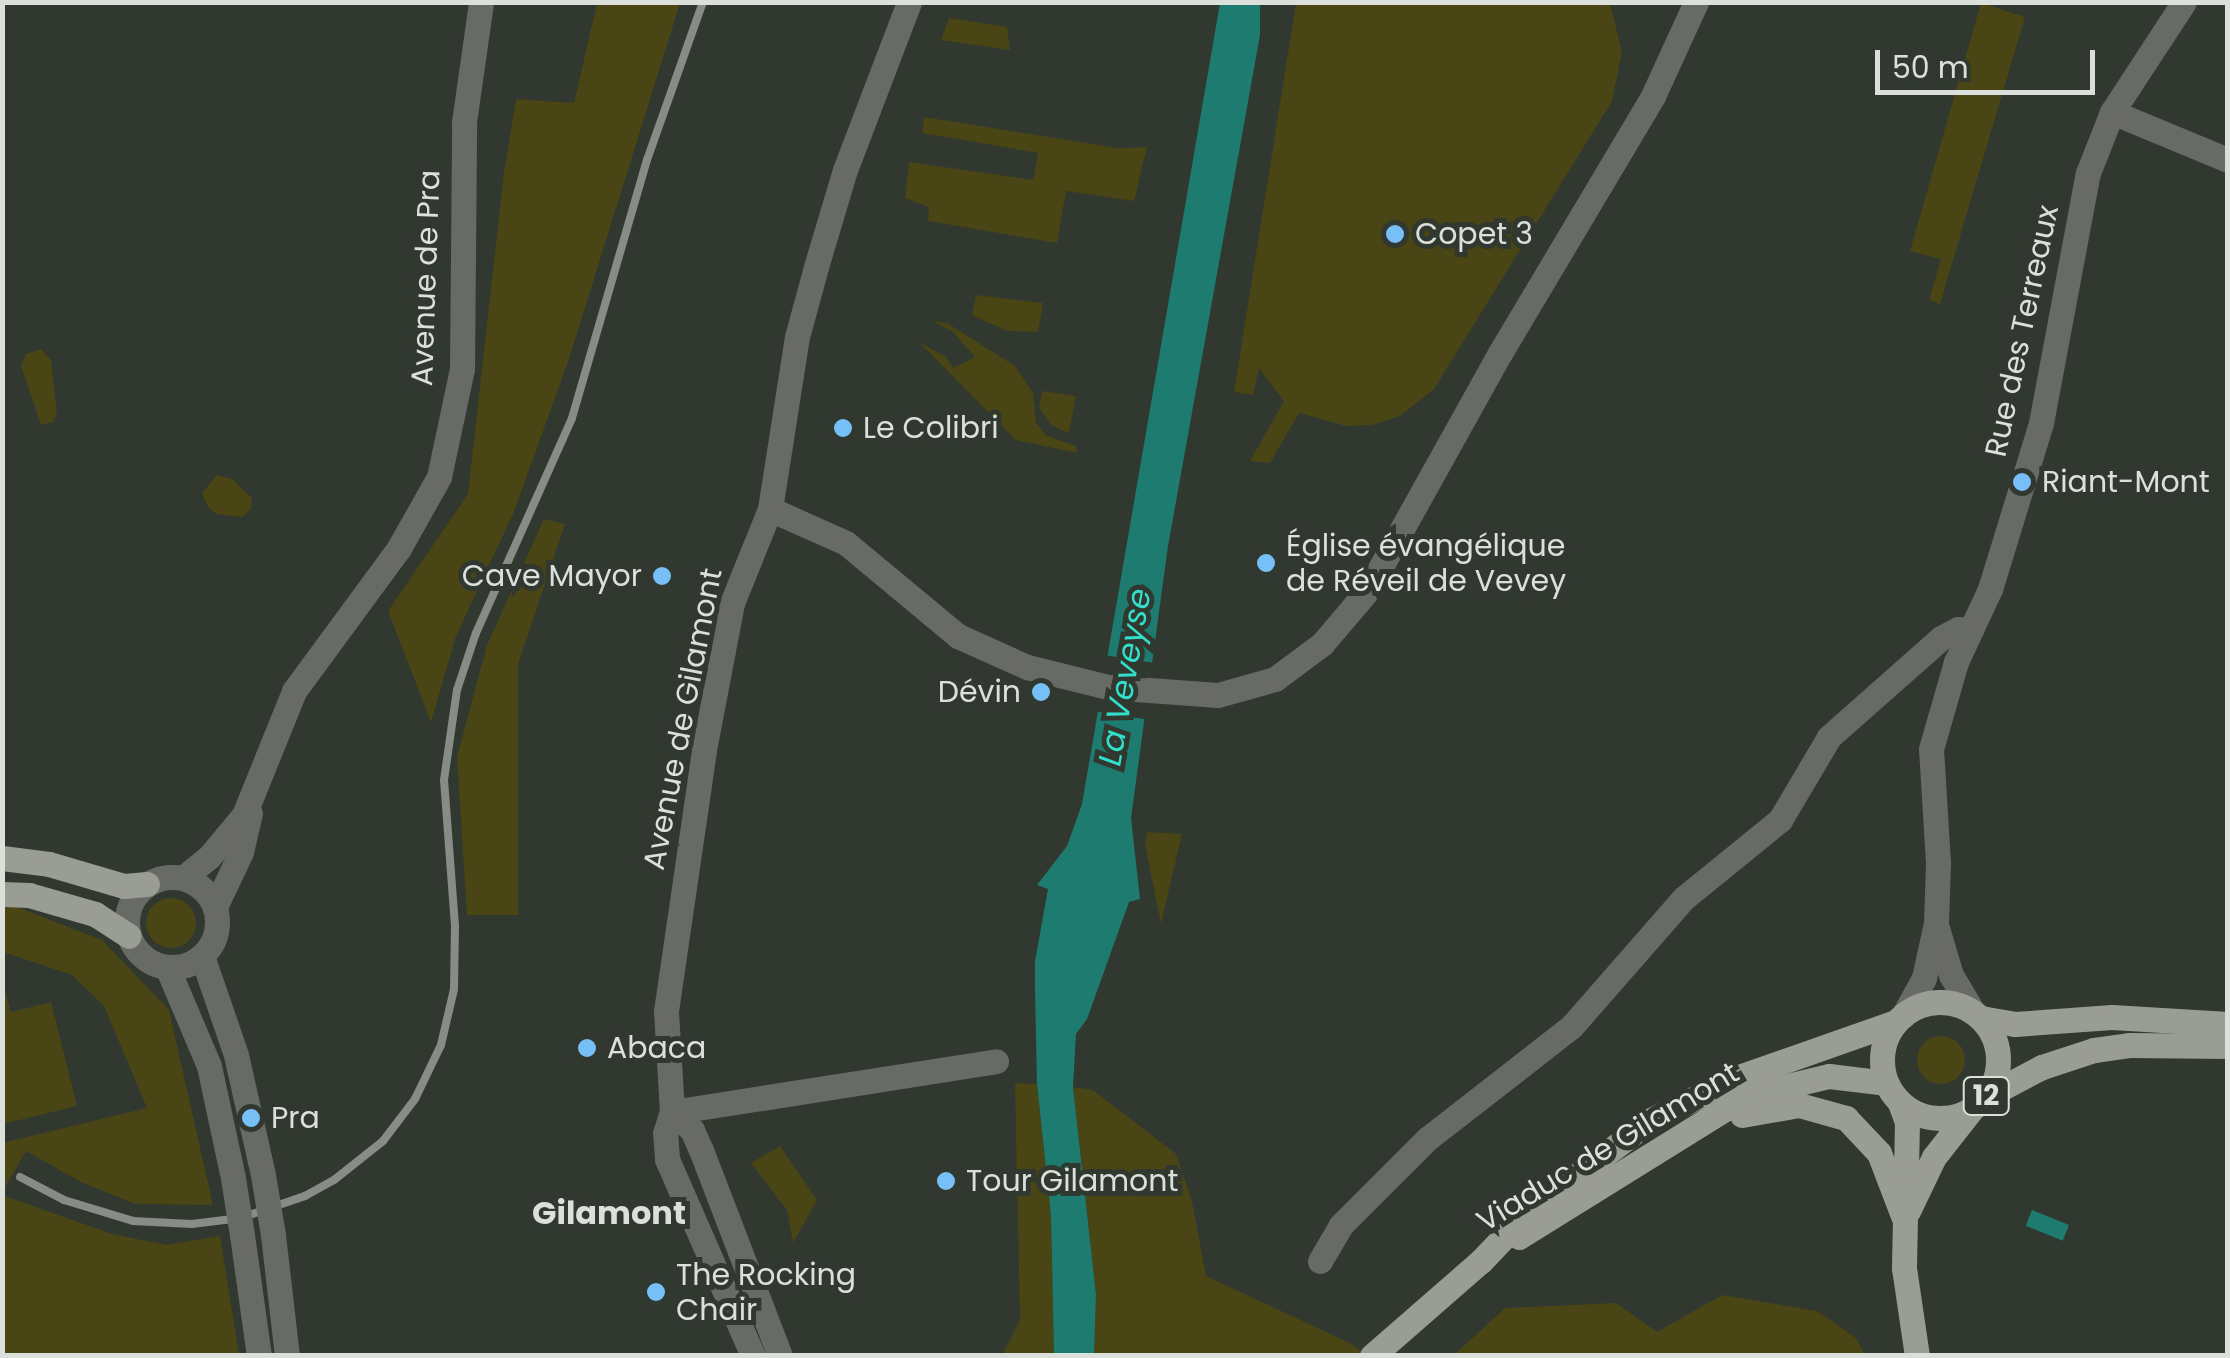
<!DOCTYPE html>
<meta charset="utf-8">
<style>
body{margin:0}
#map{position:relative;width:2230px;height:1358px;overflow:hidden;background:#313830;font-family:Poppins,sans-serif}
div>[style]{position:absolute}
.green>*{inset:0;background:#494514}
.round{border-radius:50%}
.water>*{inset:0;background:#1d7b6f;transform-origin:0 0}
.pier>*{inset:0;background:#313830;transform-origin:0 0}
.minor>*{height:25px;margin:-12.5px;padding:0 12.5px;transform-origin:12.5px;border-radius:12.5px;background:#686a65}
.minor>.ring{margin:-12.5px;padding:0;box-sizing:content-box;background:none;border:25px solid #686a65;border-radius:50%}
.major>*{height:25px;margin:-12.5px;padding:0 12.5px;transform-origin:12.5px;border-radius:12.5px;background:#9a9d94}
.major>.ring{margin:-12.5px;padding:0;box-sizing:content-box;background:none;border:25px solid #9a9d94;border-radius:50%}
.rail>*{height:8px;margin:-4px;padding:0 4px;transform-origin:4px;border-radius:4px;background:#878d86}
.minor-bridge>*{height:25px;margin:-12.5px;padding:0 12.5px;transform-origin:12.5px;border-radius:12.5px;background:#686a65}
.dots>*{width:28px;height:28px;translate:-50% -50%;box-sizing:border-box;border:5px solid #313830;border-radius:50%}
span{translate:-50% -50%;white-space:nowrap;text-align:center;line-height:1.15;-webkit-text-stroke:10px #313830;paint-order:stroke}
.shield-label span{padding:2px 8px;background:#313830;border:2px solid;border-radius:8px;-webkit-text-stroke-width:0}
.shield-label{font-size:28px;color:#dbe0db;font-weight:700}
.poi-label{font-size:30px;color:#dbe0db}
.left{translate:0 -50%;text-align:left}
.right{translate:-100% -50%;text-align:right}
.street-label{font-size:30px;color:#dbe0db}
.water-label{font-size:32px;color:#31e0cc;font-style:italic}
.neighbourhood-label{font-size:32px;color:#dbe0db;font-weight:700}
.frame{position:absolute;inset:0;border:5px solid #dbe0db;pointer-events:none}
.scale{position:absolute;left:1875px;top:50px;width:220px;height:45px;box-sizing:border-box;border:5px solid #dbe0db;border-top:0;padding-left:12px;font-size:30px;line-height:35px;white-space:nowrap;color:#dbe0db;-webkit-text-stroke:8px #313830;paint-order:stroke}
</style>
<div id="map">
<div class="green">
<i style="clip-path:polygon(597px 3px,680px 3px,569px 359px,513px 514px,456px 636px,431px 722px,388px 611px,468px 494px,504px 172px,516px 99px,574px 103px)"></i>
<i style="clip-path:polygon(1296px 3px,1610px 3px,1622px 52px,1612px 101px,1434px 389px,1400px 416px,1372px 425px,1346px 426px,1299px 413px,1270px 463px,1250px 461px,1284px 401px,1259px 368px,1253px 395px,1234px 392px)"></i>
<i style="clip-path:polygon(1981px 3px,2025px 17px,1940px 304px,1929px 300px,1941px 259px,1910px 251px)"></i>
<i style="clip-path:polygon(949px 18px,1007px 27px,1010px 50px,941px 40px)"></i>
<i style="clip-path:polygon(924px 117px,1118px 148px,1147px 147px,1134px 201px,1066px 191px,1057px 243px,928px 221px,929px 207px,905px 198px,909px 162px,1033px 180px,1038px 153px,922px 133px)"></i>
<i style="clip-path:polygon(976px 295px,1043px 303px,1038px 332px,1007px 331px,972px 315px)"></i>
<i style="clip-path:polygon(932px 321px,947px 323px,1015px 366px,1033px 393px,1036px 423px,1047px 436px,1076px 446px,1077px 453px,1016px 440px,919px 342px,946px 357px,953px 368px,975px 357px,952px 331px)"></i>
<i style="clip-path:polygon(41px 349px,51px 360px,57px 413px,53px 422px,41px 425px,21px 366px,26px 354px)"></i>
<i style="clip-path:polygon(1042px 391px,1076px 396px,1069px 433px,1051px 425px,1039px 408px)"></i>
<i style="clip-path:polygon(217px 475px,232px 479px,252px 498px,251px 509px,242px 517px,216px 514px,208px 507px,202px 493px)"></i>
<i style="clip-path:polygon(544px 519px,565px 524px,518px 664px,518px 915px,467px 915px,457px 757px,487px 645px)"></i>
<i style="clip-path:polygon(1147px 832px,1182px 834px,1161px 924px,1145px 845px)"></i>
<i class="round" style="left:146px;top:898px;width:50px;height:50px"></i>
<i style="clip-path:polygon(14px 906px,102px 940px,169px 1010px,213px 1205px,135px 1204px,81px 1182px,26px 1151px,3px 1191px,2px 1143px,147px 1108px,104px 1006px,72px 975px,3px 952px,3px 909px)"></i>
<i style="clip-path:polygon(2px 979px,11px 1012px,51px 1002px,77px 1106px,3px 1124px)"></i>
<i class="round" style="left:1917px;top:1036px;width:48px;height:48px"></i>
<i style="clip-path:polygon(1015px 1083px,1037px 1084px,1051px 1216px,1054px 1355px,1002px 1356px,1020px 1320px)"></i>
<i style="clip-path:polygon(1073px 1087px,1093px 1090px,1176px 1154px,1192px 1201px,1206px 1276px,1352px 1344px,1365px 1355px,1094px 1355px,1096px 1294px)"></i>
<i style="clip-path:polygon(780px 1146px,817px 1200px,793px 1243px,787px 1210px,751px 1163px)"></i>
<i style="clip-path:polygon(2px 1195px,112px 1234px,167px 1245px,220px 1236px,239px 1355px,3px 1355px)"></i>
<i style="clip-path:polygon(1722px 1295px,1817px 1311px,1856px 1338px,1865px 1355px,1454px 1355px,1505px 1308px,1616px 1303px,1657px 1332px)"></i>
</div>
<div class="water">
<i style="clip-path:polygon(1220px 3px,1260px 3px,1260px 35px,1168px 546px,1131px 818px,1140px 899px,1129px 902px,1087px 1019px,1076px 1034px,1073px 1087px,1096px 1294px,1094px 1355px,1054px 1355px,1051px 1216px,1037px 1084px,1035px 991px,1035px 961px,1048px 889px,1037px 885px,1067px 846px,1082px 804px)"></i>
<i style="left:2032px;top:1210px;width:40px;height:17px;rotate:22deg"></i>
</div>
<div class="pier">
<i style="left:1104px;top:655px;width:54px;height:57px;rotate:9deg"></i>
</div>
<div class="minor">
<i style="left:2112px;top:112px;width:126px;rotate:22.5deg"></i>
<i style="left:770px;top:509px;width:83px;rotate:24.1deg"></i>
<i style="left:846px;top:543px;width:146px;rotate:39.7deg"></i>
<i style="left:958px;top:636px;width:76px;rotate:24.2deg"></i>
<i style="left:1027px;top:667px;width:83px;rotate:13.9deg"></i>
<i style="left:1108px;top:687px;width:110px;rotate:4.2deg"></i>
<i style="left:1218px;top:695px;width:59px;rotate:-15.7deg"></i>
<i style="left:1275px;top:679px;width:59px;rotate:-36.7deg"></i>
<i style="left:1322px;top:644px;width:71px;rotate:-49.6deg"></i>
<i style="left:1368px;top:590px;width:271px;rotate:-60.9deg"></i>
<i style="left:1500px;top:353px;width:299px;rotate:-59.2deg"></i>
<i style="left:1653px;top:96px;width:103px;rotate:-65.4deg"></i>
<i class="ring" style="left:127px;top:877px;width:65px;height:65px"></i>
<i style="left:183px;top:878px;width:33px;rotate:-39deg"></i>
<i style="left:209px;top:857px;width:55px;rotate:-50.2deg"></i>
<i style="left:244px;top:815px;width:134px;rotate:-68deg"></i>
<i style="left:294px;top:691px;width:177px;rotate:-53.7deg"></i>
<i style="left:399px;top:548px;width:81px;rotate:-60.6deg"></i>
<i style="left:439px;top:477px;width:110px;rotate:-78deg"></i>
<i style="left:462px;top:369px;width:247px;rotate:-89.5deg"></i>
<i style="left:464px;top:122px;width:121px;rotate:-81.9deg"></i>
<i style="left:215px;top:907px;width:61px;rotate:-64.7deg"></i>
<i style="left:241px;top:852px;width:40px;rotate:-77deg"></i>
<i style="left:1937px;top:928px;width:49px;rotate:73.4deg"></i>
<i style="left:1951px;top:975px;width:43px;rotate:59.3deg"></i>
<i style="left:202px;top:956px;width:105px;rotate:71deg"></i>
<i style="left:236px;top:1055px;width:123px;rotate:77.3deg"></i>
<i style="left:167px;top:967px;width:108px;rotate:67deg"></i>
<i style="left:209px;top:1066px;width:115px;rotate:77.9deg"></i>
<i style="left:1903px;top:1016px;width:43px;rotate:-61.1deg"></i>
<i style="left:1924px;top:978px;width:56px;rotate:-77.7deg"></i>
<i style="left:1936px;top:923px;width:60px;rotate:-88.1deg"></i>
<i style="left:1938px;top:863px;width:114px;rotate:-93.5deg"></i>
<i style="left:1931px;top:749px;width:91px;rotate:-74deg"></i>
<i style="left:1956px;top:662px;width:81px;rotate:-65deg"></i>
<i style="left:1990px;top:589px;width:174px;rotate:-72.9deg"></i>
<i style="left:2041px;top:423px;width:254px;rotate:-79.4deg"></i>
<i style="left:2088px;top:173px;width:66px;rotate:-68.5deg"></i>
<i style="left:2112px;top:112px;width:131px;rotate:-56.8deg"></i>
<i style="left:672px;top:1112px;width:328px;rotate:-8.9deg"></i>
<i style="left:672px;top:1112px;width:27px;rotate:42deg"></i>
<i style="left:692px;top:1130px;width:22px;rotate:66deg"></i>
<i style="left:701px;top:1150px;width:221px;rotate:69deg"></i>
<i style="left:242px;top:1235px;width:122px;rotate:82deg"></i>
<i style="left:273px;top:1235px;width:122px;rotate:83.4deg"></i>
<i style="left:1320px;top:1261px;width:42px;rotate:-59.7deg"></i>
<i style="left:1341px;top:1225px;width:122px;rotate:-45deg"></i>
<i style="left:1427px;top:1139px;width:182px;rotate:-37.9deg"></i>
<i style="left:1571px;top:1027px;width:171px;rotate:-48.8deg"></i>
<i style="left:1684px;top:898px;width:124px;rotate:-39.1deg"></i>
<i style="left:1780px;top:820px;width:96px;rotate:-59.4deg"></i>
<i style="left:1829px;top:737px;width:149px;rotate:-41.5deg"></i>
<i style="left:1941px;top:638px;width:19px;rotate:-28deg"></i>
<i style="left:1958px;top:629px;width:13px;rotate:4deg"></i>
<i style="left:753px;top:1356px;width:215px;rotate:-113.6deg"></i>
<i style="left:667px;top:1159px;width:26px;rotate:-94deg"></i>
<i style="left:665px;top:1133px;width:22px;rotate:-72deg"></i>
<i style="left:672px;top:1112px;width:101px;rotate:-93.4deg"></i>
<i style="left:666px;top:1011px;width:264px;rotate:-81.7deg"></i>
<i style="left:704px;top:750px;width:150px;rotate:-79.2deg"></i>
<i style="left:732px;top:603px;width:101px;rotate:-68deg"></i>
<i style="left:770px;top:509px;width:174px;rotate:-81.1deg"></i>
<i style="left:797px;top:337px;width:73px;rotate:-74.8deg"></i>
<i style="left:816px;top:267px;width:101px;rotate:-73.4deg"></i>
<i style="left:845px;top:170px;width:180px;rotate:-69.1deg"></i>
</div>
<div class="major">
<i style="left:2px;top:858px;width:47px;rotate:7.3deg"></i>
<i style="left:49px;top:864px;width:78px;rotate:16.3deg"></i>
<i style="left:124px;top:886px;width:23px;rotate:-5deg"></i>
<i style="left:2px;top:894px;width:27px;rotate:2deg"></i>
<i style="left:29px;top:895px;width:69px;rotate:16.1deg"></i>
<i style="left:95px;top:914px;width:40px;rotate:32.9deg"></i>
<i class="ring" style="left:1882px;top:1002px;width:91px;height:91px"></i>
<i style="left:1981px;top:1018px;width:35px;rotate:10deg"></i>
<i style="left:2015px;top:1024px;width:97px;rotate:-4.1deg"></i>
<i style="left:2112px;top:1017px;width:116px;rotate:3.5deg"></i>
<i style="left:1985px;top:1097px;width:64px;rotate:-27.8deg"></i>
<i style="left:2042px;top:1067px;width:55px;rotate:-18.1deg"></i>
<i style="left:2094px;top:1050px;width:35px;rotate:-8deg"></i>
<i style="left:2129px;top:1045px;width:99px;rotate:0.6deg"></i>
<i style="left:1900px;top:1103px;width:20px;rotate:70deg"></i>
<i style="left:1907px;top:1122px;width:146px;rotate:91.2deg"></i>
<i style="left:1904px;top:1268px;width:89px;rotate:81.6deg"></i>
<i style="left:1742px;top:1115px;width:58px;rotate:-10deg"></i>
<i style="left:1799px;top:1105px;width:49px;rotate:15.5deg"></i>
<i style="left:1846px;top:1118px;width:48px;rotate:46.7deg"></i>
<i style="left:1879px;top:1153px;width:67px;rotate:69.1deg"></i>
<i style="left:1908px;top:1211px;width:60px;rotate:-64.3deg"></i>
<i style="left:1934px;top:1157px;width:60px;rotate:-51.8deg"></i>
<i style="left:1519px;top:1237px;width:243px;rotate:-31.9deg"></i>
<i style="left:1725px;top:1109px;width:45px;rotate:-23.7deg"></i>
<i style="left:1766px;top:1091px;width:65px;rotate:-13.4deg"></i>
<i style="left:1829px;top:1076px;width:57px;rotate:7deg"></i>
<i style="left:1372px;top:1356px;width:145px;rotate:-41.1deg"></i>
<i style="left:1481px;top:1261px;width:64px;rotate:-46.3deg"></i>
<i style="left:1525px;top:1215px;width:156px;rotate:-37.2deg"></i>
<i style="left:1649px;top:1121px;width:94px;rotate:-26.6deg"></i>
<i style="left:1733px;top:1079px;width:173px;rotate:-19.3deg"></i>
</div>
<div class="rail">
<i style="left:20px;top:1177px;width:50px;rotate:27.6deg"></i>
<i style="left:64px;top:1200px;width:72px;rotate:16.9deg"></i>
<i style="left:133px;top:1221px;width:59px;rotate:2.9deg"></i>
<i style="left:192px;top:1224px;width:49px;rotate:-7deg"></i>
<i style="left:241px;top:1218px;width:68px;rotate:-19deg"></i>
<i style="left:305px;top:1196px;width:33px;rotate:-29deg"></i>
<i style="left:334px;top:1180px;width:63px;rotate:-38.5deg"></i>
<i style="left:383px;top:1141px;width:53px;rotate:-52.7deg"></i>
<i style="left:415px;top:1099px;width:60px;rotate:-64.3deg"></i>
<i style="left:441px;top:1045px;width:57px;rotate:-76.9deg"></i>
<i style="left:454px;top:989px;width:63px;rotate:-89.1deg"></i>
<i style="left:455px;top:926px;width:146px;rotate:-94.3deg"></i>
<i style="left:444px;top:780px;width:91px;rotate:-81.8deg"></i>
<i style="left:457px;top:690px;width:60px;rotate:-71.6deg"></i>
<i style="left:476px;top:633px;width:235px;rotate:-65.9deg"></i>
<i style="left:572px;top:418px;width:269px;rotate:-73.8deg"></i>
<i style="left:647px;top:160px;width:168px;rotate:-70.5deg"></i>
</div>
<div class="minor-bridge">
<i style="left:263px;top:1175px;width:61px;rotate:80.5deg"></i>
<i style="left:233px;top:1178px;width:58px;rotate:81deg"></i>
</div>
<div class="dots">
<i style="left:1395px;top:234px;background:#76c0f7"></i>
<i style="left:843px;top:428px;background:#76c0f7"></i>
<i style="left:2022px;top:482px;background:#76c0f7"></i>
<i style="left:1266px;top:563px;background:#76c0f7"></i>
<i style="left:662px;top:576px;background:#76c0f7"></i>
<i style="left:1041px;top:692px;background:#76c0f7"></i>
<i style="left:587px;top:1048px;background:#76c0f7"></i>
<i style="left:251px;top:1118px;background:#76c0f7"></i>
<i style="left:946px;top:1181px;background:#76c0f7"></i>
<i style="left:656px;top:1292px;background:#76c0f7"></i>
</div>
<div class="shield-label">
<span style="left:1986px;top:1096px">12</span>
</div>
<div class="poi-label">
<span class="left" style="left:1415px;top:234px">Copet 3</span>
<span class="left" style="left:863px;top:428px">Le Colibri</span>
<span class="left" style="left:2042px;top:482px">Riant-Mont</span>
<span class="left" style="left:1286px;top:563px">Église évangélique<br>de Réveil de Vevey</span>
<span class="right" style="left:642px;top:576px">Cave Mayor</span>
<span class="right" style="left:1021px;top:692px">Dévin</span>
<span class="left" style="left:607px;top:1048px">Abaca</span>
<span class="left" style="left:271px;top:1118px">Pra</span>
<span class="left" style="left:966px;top:1181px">Tour Gilamont</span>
<span class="left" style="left:676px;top:1292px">The Rocking<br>Chair</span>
</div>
<div class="street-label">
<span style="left:426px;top:278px;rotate:-88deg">Avenue de Pra</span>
<span style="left:2022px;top:331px;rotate:-78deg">Rue des Terreaux</span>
<span style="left:683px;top:719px;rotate:-79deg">Avenue de Gilamont</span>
<span style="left:1608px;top:1147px;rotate:-31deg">Viaduc de Gilamont</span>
</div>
<div class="water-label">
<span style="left:1125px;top:677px;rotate:-80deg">La Veveyse</span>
</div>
<div class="neighbourhood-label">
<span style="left:609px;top:1213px">Gilamont</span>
</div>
<div class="frame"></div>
<div class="scale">50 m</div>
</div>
